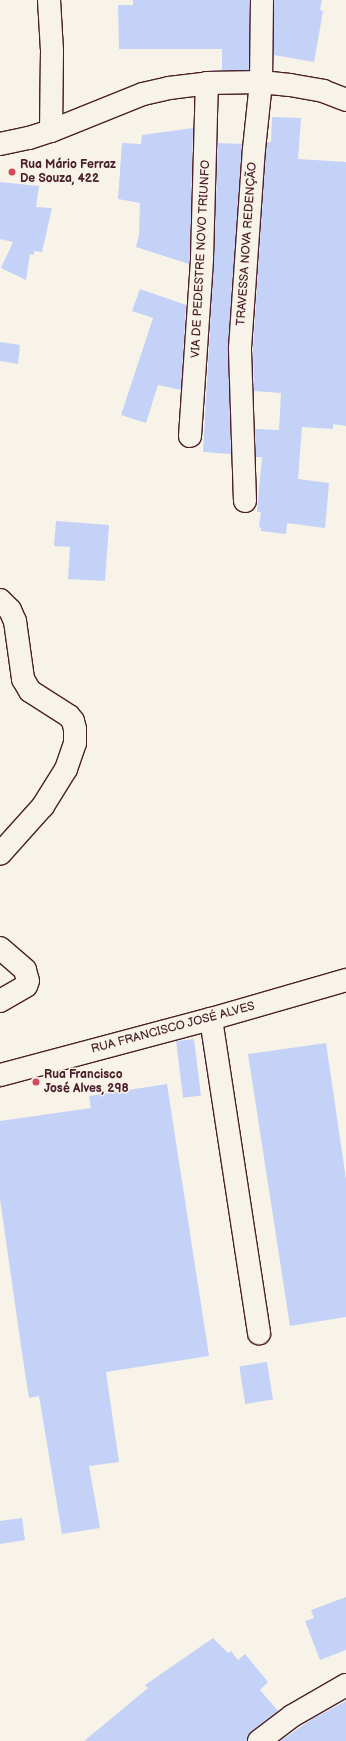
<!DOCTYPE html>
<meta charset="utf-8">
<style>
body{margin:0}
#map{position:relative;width:346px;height:1741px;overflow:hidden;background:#f7f3e8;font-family:"Balsamiq Sans",sans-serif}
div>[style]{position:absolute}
.building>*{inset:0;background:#c4d2f8;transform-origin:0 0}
.roads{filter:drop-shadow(1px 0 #4a1f2b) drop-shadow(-1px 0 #4a1f2b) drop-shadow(0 1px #4a1f2b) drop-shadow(0 -1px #4a1f2b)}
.street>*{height:22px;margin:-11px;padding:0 11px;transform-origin:11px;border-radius:11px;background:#f7f3e8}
.dots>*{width:11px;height:11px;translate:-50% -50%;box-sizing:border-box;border:2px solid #f7f3e8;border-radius:50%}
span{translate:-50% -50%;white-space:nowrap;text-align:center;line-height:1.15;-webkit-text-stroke:3px #f7f3e8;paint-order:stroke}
.poi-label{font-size:12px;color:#4a1f2b;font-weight:700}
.left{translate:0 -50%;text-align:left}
.street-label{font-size:12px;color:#4a1f2b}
</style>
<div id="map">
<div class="building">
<i style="clip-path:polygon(133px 0,250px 0,249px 70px,222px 70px,222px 49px,119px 49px,118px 5px,133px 5px)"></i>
<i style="clip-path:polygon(274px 0,322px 0,320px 10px,323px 11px,314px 62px,274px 55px)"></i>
<i style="clip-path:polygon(272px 117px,301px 118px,298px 159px,346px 162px,346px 426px,333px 424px,333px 429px,302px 427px,298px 479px,329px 483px,325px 528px,287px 523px,286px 534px,261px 531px,261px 528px,259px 527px,261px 512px,257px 512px,262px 457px,256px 457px,255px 429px,279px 430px,281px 393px,254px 391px,253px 348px,266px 150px,267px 142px,271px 142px)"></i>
<i style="clip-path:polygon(193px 128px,190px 257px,189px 264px,136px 247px,139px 235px,140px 203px,118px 199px,122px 143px,141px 144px,142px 135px)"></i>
<i style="clip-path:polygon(218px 143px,242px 144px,228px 347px,231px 454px,203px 452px,214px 259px)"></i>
<i style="clip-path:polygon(0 182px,39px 186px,36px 207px,52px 208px,42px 252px,34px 251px,34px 255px,30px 254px,26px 280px,1px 268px,13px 242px,0 239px)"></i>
<i style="clip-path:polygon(140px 289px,186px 305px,181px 390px,158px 385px,146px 423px,121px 415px,153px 318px,132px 311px)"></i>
<i style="clip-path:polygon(0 342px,20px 345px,18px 364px,0 361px)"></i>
<i style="clip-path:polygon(56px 521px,109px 525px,105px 581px,68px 579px,70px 547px,54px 546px)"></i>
<i style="left:194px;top:1039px;width:57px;height:18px;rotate:83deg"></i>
<i style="clip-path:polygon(326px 1043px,346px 1179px,346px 1317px,290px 1326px,248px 1054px)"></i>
<i style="clip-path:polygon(167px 1084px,209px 1356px,106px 1372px,119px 1462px,89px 1466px,100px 1528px,62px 1534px,39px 1396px,29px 1398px,21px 1346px,0 1199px,0 1121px,91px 1108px,89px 1096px)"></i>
<i style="left:267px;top:1362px;width:38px;height:28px;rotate:81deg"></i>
<i style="clip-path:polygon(22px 1518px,25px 1540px,0 1544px,0 1521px)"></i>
<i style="clip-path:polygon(346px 1597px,346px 1650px,320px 1660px,305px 1621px,314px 1618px,311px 1610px)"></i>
<i style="clip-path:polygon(213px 1638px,228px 1653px,231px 1651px,238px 1660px,245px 1654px,268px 1682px,260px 1690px,278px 1711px,251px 1731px,247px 1741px,84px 1741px,148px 1688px,145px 1685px)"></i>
<i style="clip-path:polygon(346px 1701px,346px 1741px,280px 1741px,312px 1719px)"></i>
</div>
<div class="roads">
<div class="street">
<i style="left:49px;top:0;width:51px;rotate:86.6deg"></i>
<i style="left:52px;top:51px;width:80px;rotate:90.7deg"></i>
<i style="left:0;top:144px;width:30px;rotate:-12deg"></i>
<i style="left:29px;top:138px;width:23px;rotate:-18deg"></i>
<i style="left:51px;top:131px;width:99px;rotate:-21.9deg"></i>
<i style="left:143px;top:94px;width:27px;rotate:-13deg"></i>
<i style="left:169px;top:88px;width:38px;rotate:-7deg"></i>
<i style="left:207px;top:83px;width:54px;rotate:-1.1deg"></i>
<i style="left:261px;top:82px;width:29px;rotate:6deg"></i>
<i style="left:290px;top:85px;width:34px;rotate:10deg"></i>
<i style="left:323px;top:91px;width:25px;rotate:21deg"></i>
<i style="left:190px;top:436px;width:178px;rotate:-86.1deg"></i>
<i style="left:202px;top:258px;width:175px;rotate:-88.4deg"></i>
<i style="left:245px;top:501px;width:153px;rotate:-91.9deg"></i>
<i style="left:240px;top:348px;width:199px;rotate:-86deg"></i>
<i style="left:254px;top:149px;width:67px;rotate:-84deg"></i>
<i style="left:261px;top:82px;width:82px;rotate:-89.3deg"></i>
<i style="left:0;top:600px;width:14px;rotate:45deg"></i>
<i style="left:10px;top:610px;width:12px;rotate:66deg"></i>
<i style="left:15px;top:621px;width:59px;rotate:82.1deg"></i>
<i style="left:23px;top:679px;width:14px;rotate:60deg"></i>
<i style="left:30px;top:691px;width:46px;rotate:32.7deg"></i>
<i style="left:69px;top:716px;width:6px;rotate:51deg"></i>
<i style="left:73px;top:721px;width:8px;rotate:76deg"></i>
<i style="left:75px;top:729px;width:14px;rotate:90deg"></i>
<i style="left:75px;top:743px;width:28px;rotate:109deg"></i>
<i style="left:66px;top:769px;width:44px;rotate:121.9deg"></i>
<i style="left:43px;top:806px;width:64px;rotate:131.9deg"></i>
<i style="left:0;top:948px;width:33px;rotate:41deg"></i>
<i style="left:25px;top:970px;width:11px;rotate:75deg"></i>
<i style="left:28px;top:981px;width:5px;rotate:112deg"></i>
<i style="left:26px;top:986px;width:30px;rotate:150deg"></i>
<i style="left:211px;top:1019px;width:318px;rotate:81.3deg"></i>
<i style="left:0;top:1075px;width:218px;rotate:-14.9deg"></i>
<i style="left:211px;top:1019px;width:141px;rotate:-16.1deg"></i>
<i style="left:259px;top:1741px;width:41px;rotate:-37.1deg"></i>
<i style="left:292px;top:1716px;width:62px;rotate:-29.9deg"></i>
</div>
</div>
<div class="dots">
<i style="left:12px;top:172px;background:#d1495b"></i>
<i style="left:36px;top:1082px;background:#d1495b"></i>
</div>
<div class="poi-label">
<span class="left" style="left:20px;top:172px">Rua Mário Ferraz<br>De Souza, 422</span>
<span class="left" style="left:44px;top:1082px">Rua Francisco<br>José Alves, 298</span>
</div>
<div class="street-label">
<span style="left:247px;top:244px;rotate:-86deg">TRAVESSA NOVA REDENÇÃO</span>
<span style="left:201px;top:259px;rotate:-87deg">VIA DE PEDESTRE NOVO TRIUNFO</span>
<span style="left:173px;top:1028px;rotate:-15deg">RUA FRANCISCO JOSÉ ALVES</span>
</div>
</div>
